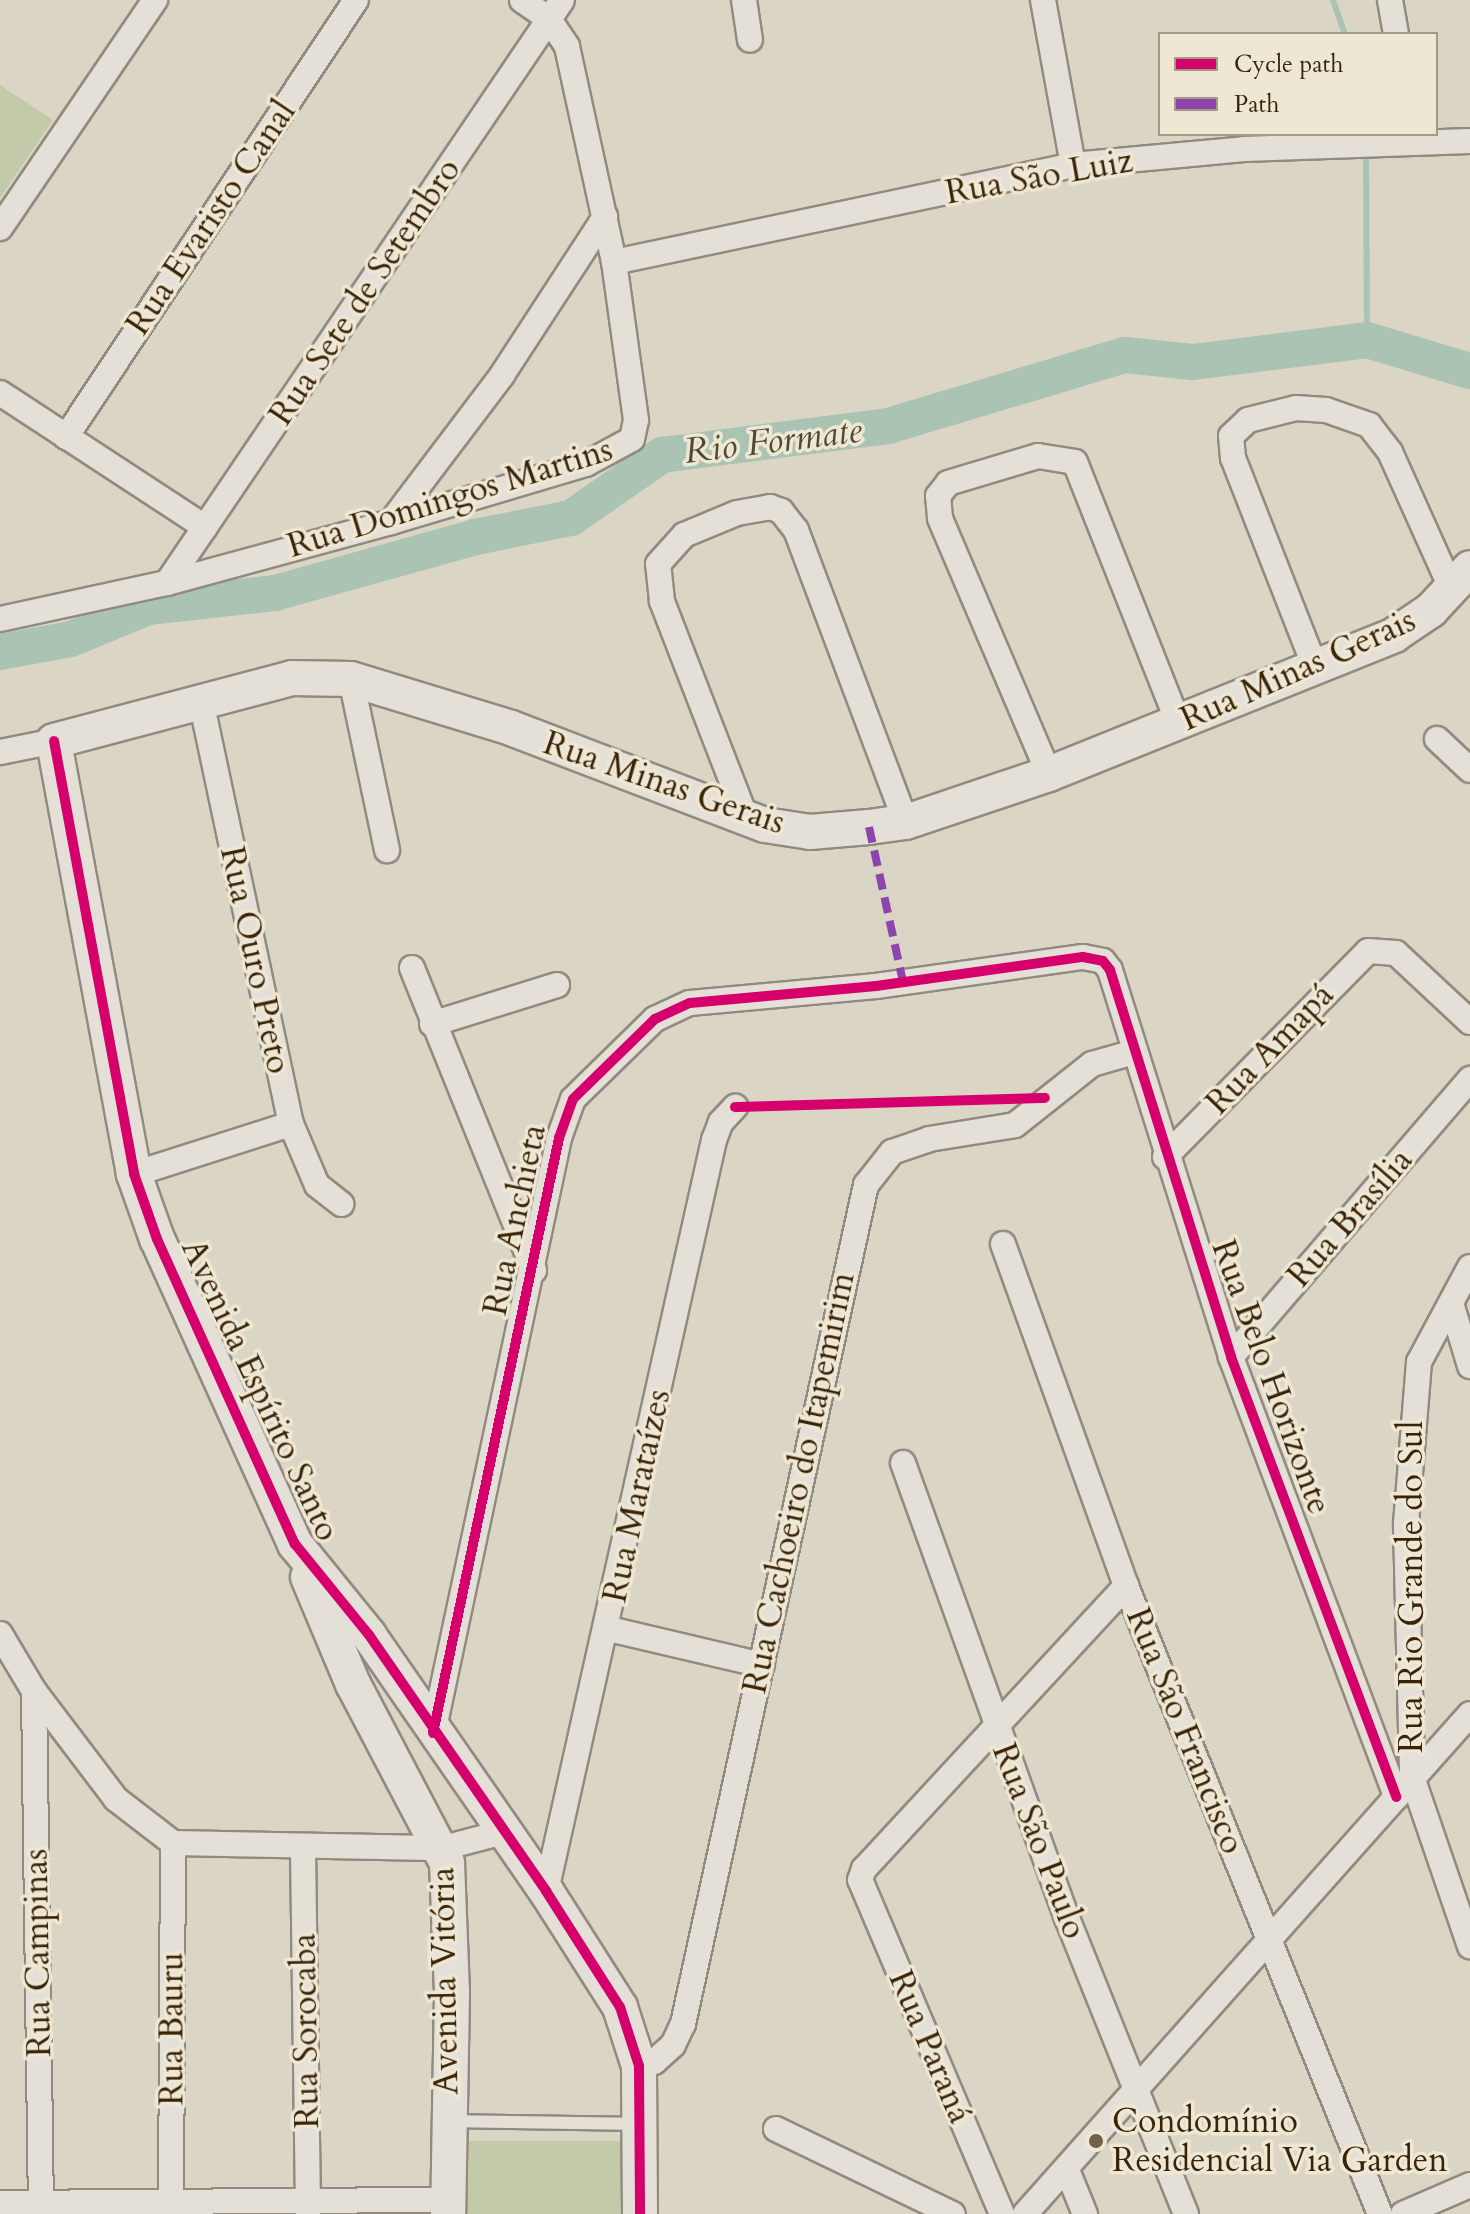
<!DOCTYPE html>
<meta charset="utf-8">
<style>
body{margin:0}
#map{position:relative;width:1470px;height:2214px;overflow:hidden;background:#dbd5c5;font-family:Cardo,serif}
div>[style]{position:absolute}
.green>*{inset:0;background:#c3caaa;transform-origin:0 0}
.stream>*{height:6px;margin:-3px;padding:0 3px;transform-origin:3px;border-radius:3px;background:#abc3b2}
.river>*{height:36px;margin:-18px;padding:0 18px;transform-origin:18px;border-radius:18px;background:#abc3b2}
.roads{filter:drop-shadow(2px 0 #918b7f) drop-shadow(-2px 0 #918b7f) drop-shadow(0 2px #918b7f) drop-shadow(0 -2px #918b7f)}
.lane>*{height:12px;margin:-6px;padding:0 6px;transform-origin:6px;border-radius:6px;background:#e4e0d8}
.street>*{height:24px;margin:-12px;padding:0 12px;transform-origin:12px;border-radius:12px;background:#e4e0d8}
.secondary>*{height:34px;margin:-17px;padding:0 17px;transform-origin:17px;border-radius:17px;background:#e4e0d8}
.quiet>*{height:8px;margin-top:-4px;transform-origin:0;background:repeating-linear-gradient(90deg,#8e44ad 0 16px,transparent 0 24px)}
.cycleway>*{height:10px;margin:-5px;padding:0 5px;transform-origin:5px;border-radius:5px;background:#d6006c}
.dots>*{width:22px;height:22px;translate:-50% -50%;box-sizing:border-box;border:4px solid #ede7d3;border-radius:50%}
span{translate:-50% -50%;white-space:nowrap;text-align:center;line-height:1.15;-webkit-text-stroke:7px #ede7d3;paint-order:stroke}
.street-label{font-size:34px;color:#392409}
.poi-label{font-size:34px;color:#392409}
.left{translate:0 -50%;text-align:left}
.water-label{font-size:36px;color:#504a31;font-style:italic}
.legend{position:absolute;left:1158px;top:32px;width:280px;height:104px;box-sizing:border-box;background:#ede7d3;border:2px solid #a59982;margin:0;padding:10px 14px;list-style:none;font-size:24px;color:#392409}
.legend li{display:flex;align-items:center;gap:16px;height:40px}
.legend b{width:40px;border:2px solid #a59982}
</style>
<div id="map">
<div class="green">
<i style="clip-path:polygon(0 85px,53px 120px,0 198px)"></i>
<i style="left:463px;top:2141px;width:161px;height:73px"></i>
</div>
<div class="stream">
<i style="left:1333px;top:0;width:36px;rotate:71deg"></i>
<i style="left:1366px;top:150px;width:190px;rotate:89.7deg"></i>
</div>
<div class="river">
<i style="left:0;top:652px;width:72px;rotate:-10.4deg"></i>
<i style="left:71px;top:639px;width:83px;rotate:-22.6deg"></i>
<i style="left:148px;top:607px;width:128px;rotate:-6.3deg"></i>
<i style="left:275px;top:593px;width:208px;rotate:-15.6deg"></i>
<i style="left:475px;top:537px;width:98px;rotate:-11.2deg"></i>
<i style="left:571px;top:518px;width:111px;rotate:-34.7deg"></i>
<i style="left:662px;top:455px;width:228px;rotate:-7.3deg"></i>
<i style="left:888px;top:426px;width:247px;rotate:-16.7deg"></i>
<i style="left:1125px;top:355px;width:68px;rotate:5.9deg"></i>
<i style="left:1193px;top:362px;width:175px;rotate:-7.2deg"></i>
<i style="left:1367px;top:340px;width:108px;rotate:16.8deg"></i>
</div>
<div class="roads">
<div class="lane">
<i style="left:450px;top:2121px;width:186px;rotate:0.9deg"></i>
</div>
<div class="street">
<i style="left:744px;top:0;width:40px;rotate:81.5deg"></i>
<i style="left:1043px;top:0;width:168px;rotate:79.7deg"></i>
<i style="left:1390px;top:0;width:35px;rotate:80deg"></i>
<i style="left:0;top:228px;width:276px;rotate:-55.8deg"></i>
<i style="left:614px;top:262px;width:469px;rotate:-11.9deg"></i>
<i style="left:1073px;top:165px;width:172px;rotate:-5.3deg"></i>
<i style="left:1244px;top:149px;width:226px;rotate:-2deg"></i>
<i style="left:0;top:393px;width:245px;rotate:33.2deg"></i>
<i style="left:66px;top:437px;width:524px;rotate:-56.43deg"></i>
<i style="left:391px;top:522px;width:184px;rotate:-52.9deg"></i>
<i style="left:502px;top:375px;width:189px;rotate:-56.9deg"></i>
<i style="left:167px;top:583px;width:704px;rotate:-55.88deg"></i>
<i style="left:0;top:619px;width:171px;rotate:-12.2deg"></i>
<i style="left:167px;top:583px;width:232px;rotate:-15.2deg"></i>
<i style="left:391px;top:522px;width:203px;rotate:-16.6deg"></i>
<i style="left:586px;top:464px;width:52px;rotate:-28.5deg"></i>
<i style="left:632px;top:439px;width:19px;rotate:-78deg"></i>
<i style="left:636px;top:420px;width:160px;rotate:-97.9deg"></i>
<i style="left:614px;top:262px;width:221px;rotate:-102.3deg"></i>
<i style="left:567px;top:46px;width:32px;rotate:-124deg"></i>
<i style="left:549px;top:19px;width:33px;rotate:-145deg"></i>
<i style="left:1315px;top:667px;width:225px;rotate:-111.4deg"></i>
<i style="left:1233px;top:458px;width:22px;rotate:-95deg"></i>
<i style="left:1231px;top:436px;width:23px;rotate:-43deg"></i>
<i style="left:1248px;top:420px;width:49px;rotate:-14deg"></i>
<i style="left:1296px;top:408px;width:30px;rotate:4deg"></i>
<i style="left:1326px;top:410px;width:46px;rotate:19.2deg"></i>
<i style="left:1369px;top:425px;width:34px;rotate:52deg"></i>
<i style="left:1390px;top:452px;width:149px;rotate:65.8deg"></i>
<i style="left:351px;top:679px;width:175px;rotate:78.1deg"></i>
<i style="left:201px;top:701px;width:432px;rotate:78deg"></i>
<i style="left:291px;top:1124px;width:66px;rotate:66.9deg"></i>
<i style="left:317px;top:1185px;width:31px;rotate:38deg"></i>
<i style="left:1437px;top:739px;width:45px;rotate:43.2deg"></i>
<i style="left:0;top:752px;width:55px;rotate:-11.5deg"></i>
<i style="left:1049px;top:774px;width:278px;rotate:-113.1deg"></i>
<i style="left:940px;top:518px;width:22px;rotate:-95deg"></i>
<i style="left:938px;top:496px;width:16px;rotate:-52deg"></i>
<i style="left:948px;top:483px;width:94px;rotate:-16.7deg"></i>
<i style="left:1038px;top:456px;width:37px;rotate:9deg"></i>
<i style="left:1075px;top:462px;width:280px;rotate:68.4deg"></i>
<i style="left:746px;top:818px;width:233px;rotate:-111.2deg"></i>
<i style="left:662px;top:601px;width:37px;rotate:-96deg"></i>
<i style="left:658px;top:564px;width:39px;rotate:-48deg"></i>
<i style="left:684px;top:535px;width:57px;rotate:-22.5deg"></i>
<i style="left:737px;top:513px;width:34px;rotate:-10deg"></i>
<i style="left:770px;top:507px;width:12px;rotate:20deg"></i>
<i style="left:781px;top:511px;width:24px;rotate:52deg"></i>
<i style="left:796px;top:530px;width:312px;rotate:69.4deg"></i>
<i style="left:412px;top:968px;width:326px;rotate:68deg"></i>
<i style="left:432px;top:1024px;width:131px;rotate:-17.3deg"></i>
<i style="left:1165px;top:1157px;width:289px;rotate:-45.4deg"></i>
<i style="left:1368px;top:951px;width:28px;rotate:4deg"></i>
<i style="left:1396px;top:953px;width:101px;rotate:43deg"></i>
<i style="left:134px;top:1174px;width:165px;rotate:-17.7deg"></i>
<i style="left:1003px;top:1244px;width:363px;rotate:70.2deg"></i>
<i style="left:1126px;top:1586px;width:677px;rotate:67.98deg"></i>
<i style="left:1470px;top:1267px;width:108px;rotate:118.2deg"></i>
<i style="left:1419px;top:1362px;width:164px;rotate:94.6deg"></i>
<i style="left:1406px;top:1525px;width:252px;rotate:88.6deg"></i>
<i style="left:1412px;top:1777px;width:179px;rotate:71.1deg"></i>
<i style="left:1451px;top:1303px;width:66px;rotate:73.2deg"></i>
<i style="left:1231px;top:1357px;width:367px;rotate:-49.3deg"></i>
<i style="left:903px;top:1463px;width:484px;rotate:70.2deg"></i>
<i style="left:1067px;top:1918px;width:319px;rotate:68.1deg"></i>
<i style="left:609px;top:1629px;width:157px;rotate:13.2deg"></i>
<i style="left:0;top:1634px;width:66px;rotate:59.2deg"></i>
<i style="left:34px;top:1691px;width:136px;rotate:52.8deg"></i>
<i style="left:116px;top:1799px;width:72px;rotate:37.7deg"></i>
<i style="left:173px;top:1843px;width:270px;rotate:1.1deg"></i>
<i style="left:443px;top:1848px;width:63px;rotate:-14.7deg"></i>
<i style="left:34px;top:1691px;width:523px;rotate:89.23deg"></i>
<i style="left:433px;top:1733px;width:608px;rotate:-78.04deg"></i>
<i style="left:559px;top:1138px;width:41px;rotate:-70.3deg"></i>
<i style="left:573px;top:1099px;width:115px;rotate:-44.3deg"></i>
<i style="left:655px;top:1019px;width:38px;rotate:-25deg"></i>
<i style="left:690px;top:1003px;width:187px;rotate:-5.2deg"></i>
<i style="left:876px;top:986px;width:209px;rotate:-8deg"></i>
<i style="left:1083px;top:957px;width:20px;rotate:11deg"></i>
<i style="left:1103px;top:961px;width:11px;rotate:52deg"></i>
<i style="left:1110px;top:970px;width:405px;rotate:72.6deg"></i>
<i style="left:1231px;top:1357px;width:470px;rotate:69.4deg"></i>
<i style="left:303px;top:1849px;width:365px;rotate:89.2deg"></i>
<i style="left:546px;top:1891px;width:770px;rotate:-77.39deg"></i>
<i style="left:714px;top:1140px;width:19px;rotate:-69deg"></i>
<i style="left:721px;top:1122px;width:21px;rotate:-47deg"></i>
<i style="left:639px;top:2066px;width:16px;rotate:-15deg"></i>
<i style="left:654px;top:2062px;width:25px;rotate:-42deg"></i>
<i style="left:673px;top:2045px;width:23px;rotate:-65deg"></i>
<i style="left:683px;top:2024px;width:859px;rotate:-77.7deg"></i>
<i style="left:866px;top:1185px;width:42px;rotate:-51.8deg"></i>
<i style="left:892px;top:1152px;width:39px;rotate:-19deg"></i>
<i style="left:929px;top:1139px;width:87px;rotate:-9.2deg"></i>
<i style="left:1015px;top:1125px;width:98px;rotate:-38.4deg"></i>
<i style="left:1092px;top:1064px;width:44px;rotate:-15.9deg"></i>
<i style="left:776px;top:2129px;width:196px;rotate:25.7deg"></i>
<i style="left:1067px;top:2170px;width:48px;rotate:67.8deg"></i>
<i style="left:0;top:2203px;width:448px;rotate:-0.4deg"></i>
<i style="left:171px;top:2214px;width:371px;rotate:-89.7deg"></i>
<i style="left:1002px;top:2214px;width:363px;rotate:-113deg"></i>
<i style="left:860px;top:1880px;width:12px;rotate:-70deg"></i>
<i style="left:864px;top:1869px;width:386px;rotate:-47.2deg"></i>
<i style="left:1025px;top:2214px;width:669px;rotate:-48.33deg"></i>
<i style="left:1403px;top:2214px;width:73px;rotate:-23.4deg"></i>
</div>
<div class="secondary">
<i style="left:308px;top:1577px;width:116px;rotate:67.2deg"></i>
<i style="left:353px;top:1684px;width:202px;rotate:62.3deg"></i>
<i style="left:447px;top:1863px;width:130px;rotate:87.8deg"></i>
<i style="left:452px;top:1993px;width:221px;rotate:91deg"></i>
<i style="left:640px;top:2214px;width:148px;rotate:-90.4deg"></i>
<i style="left:639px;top:2066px;width:62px;rotate:-107.9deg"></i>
<i style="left:620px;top:2007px;width:138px;rotate:-122.5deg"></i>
<i style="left:546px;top:1891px;width:311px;rotate:-124.7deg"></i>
<i style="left:369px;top:1635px;width:117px;rotate:-129.1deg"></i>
<i style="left:295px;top:1544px;width:335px;rotate:-114.3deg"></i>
<i style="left:157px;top:1239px;width:69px;rotate:-109.5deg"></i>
<i style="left:134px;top:1174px;width:440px;rotate:-100.5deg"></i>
<i style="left:54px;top:741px;width:246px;rotate:-14.8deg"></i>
<i style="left:292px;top:678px;width:59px;rotate:1deg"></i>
<i style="left:351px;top:679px;width:167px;rotate:17deg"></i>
<i style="left:511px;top:728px;width:272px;rotate:20.9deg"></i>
<i style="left:765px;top:825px;width:46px;rotate:8.8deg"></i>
<i style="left:810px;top:832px;width:59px;rotate:-4.8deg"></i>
<i style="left:869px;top:827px;width:37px;rotate:-8deg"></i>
<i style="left:906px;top:822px;width:151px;rotate:-18.6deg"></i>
<i style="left:1049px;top:774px;width:372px;rotate:-21.9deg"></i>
<i style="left:1394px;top:635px;width:45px;rotate:-34deg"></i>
<i style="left:1431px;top:610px;width:57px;rotate:-47.1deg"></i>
</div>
</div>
<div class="quiet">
<i style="left:869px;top:827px;width:159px;rotate:77.6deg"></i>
</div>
<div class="cycleway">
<i style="left:54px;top:741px;width:440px;rotate:79.5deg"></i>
<i style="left:134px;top:1174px;width:69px;rotate:70.5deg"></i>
<i style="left:157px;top:1239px;width:335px;rotate:65.7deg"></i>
<i style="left:295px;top:1544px;width:117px;rotate:50.9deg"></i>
<i style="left:369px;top:1635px;width:311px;rotate:55.3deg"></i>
<i style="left:546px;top:1891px;width:138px;rotate:57.5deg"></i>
<i style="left:620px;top:2007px;width:62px;rotate:72.1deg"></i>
<i style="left:639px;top:2066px;width:148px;rotate:89.6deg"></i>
<i style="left:735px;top:1107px;width:310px;rotate:-1.7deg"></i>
<i style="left:433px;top:1733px;width:608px;rotate:-78.04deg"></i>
<i style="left:559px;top:1138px;width:41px;rotate:-70.3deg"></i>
<i style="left:573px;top:1099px;width:115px;rotate:-44.3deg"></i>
<i style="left:655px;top:1019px;width:38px;rotate:-25deg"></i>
<i style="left:690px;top:1003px;width:187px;rotate:-5.2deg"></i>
<i style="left:876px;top:986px;width:209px;rotate:-8deg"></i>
<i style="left:1083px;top:957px;width:20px;rotate:11deg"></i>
<i style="left:1103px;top:961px;width:11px;rotate:52deg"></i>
<i style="left:1110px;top:970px;width:405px;rotate:72.6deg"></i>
<i style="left:1231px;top:1357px;width:470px;rotate:69.4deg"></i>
</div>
<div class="dots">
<i style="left:1096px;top:2141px;background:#72624b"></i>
</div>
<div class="street-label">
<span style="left:1039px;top:177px;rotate:-10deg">Rua São Luiz</span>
<span style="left:211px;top:218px;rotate:-56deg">Rua Evaristo Canal</span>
<span style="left:365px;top:292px;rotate:-56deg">Rua Sete de Setembro</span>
<span style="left:450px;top:498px;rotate:-17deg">Rua Domingos Martins</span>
<span style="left:1298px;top:670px;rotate:-24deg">Rua Minas Gerais</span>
<span style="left:664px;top:783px;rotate:19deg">Rua Minas Gerais</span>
<span style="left:255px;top:960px;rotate:78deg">Rua Ouro Preto</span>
<span style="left:1270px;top:1049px;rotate:-46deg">Rua Amapá</span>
<span style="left:1350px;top:1218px;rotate:-49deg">Rua Brasília</span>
<span style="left:515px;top:1220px;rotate:-78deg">Rua Anchieta</span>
<span style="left:1271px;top:1377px;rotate:70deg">Rua Belo Horizonte</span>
<span style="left:260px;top:1390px;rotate:65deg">Avenida Espírito Santo</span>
<span style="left:799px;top:1483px;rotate:-78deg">Rua Cachoeiro do Itapemirim</span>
<span style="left:637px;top:1496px;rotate:-78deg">Rua Marataízes</span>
<span style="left:1412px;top:1587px;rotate:-90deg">Rua Rio Grande do Sul</span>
<span style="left:1185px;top:1731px;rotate:68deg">Rua São Francisco</span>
<span style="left:1039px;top:1841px;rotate:69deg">Rua São Paulo</span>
<span style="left:38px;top:1953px;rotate:-91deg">Rua Campinas</span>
<span style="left:445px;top:1981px;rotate:-91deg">Avenida Vitória</span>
<span style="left:172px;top:2029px;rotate:-90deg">Rua Bauru</span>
<span style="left:306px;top:2031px;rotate:-91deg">Rua Sorocaba</span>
<span style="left:930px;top:2047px;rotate:67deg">Rua Paraná</span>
</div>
<div class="poi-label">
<span class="left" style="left:1112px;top:2141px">Condomínio<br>Residencial Via Garden</span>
</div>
<div class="water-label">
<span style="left:773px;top:441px;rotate:-7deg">Rio Formate</span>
</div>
<ul class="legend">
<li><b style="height:10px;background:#d6006c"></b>Cycle path</li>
<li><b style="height:10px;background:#8e44ad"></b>Path</li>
</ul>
</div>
